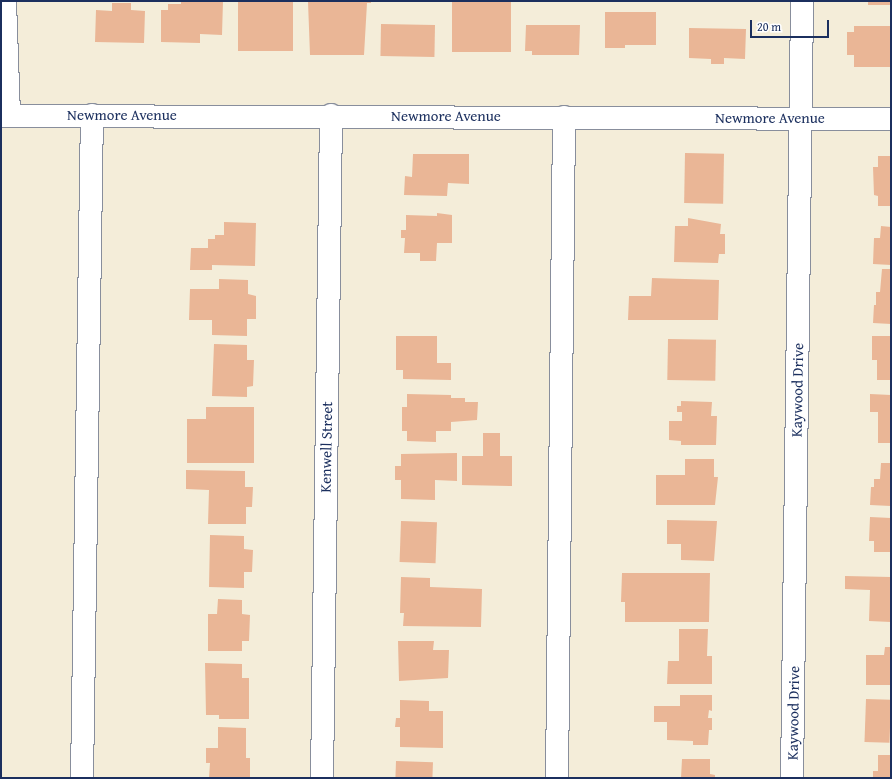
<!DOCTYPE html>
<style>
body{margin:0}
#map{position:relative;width:892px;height:779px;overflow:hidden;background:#f4edd9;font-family:"Gentium Book Plus",serif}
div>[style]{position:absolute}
.building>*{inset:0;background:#eab696;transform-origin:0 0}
.roads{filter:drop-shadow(1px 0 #888e9c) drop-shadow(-1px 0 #888e9c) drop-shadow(0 1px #888e9c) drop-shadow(0 -1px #888e9c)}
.minor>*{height:22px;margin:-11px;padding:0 11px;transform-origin:11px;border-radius:11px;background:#fff}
span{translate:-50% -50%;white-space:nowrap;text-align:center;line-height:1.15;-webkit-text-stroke:3.5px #fff;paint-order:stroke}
.street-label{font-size:15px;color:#1b2f5e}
.frame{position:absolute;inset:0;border:2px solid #1b2f5e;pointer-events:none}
.scale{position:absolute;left:750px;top:20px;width:79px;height:18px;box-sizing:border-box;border:2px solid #1b2f5e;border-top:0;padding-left:5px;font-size:12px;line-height:14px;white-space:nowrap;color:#1b2f5e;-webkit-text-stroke:3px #fff;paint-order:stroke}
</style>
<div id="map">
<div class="building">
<i style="clip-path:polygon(181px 1px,223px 1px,222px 35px,200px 34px,200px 43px,161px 42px,161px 10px,168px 10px,168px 4px,181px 4px)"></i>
<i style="left:238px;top:1px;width:55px;height:50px"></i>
<i style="clip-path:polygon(304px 1px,371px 1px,371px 3px,367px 3px,364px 55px,310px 55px,308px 2px)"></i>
<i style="left:452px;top:1px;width:59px;height:51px"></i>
<i style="left:868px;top:1px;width:23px;height:4px"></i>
<i style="clip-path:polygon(112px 3px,131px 3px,131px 10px,145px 11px,144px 43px,95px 42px,96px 10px,112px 11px)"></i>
<i style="clip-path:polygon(605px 12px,656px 12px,656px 45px,625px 45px,625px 48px,605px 48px)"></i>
<i style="left:381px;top:24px;width:54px;height:32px;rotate:1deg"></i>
<i style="clip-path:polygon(526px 25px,580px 25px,579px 55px,532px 55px,532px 51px,525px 51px)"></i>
<i style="clip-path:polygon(854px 26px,891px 26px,891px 67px,854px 67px,854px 55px,847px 55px,847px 32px,854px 32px)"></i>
<i style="clip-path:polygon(689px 28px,746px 29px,745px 59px,724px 58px,724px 64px,711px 64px,711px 59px,689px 58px)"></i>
<i style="left:685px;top:153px;width:39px;height:50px;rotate:1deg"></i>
<i style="clip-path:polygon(413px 154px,469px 154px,469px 184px,448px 183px,447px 196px,404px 195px,405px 176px,412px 177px)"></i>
<i style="clip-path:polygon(878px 156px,891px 156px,891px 206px,878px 206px,878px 196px,874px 195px,873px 167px,878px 167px)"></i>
<i style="clip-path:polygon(437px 213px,452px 215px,452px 243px,437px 243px,436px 261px,420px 261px,420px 253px,404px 253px,405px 238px,401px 238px,401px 230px,406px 230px,406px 215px,437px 216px)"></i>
<i style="clip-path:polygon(688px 218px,721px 224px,720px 234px,725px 234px,725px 254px,719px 254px,718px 263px,674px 262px,675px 226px,688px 226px)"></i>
<i style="clip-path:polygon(224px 222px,256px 223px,255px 266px,212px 265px,212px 270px,190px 270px,191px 248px,208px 248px,208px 239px,215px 239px,215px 235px,224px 235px)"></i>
<i style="clip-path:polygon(881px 226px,891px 227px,891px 265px,873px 264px,874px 238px,880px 238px)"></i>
<i style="clip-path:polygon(882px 269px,891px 269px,891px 324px,873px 323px,874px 305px,876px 305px,876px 292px,880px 292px)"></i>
<i style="clip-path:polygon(652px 278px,719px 280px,718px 320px,628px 320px,629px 296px,651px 296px)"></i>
<i style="clip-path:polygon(219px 279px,248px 280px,248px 294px,256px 296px,256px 319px,247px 319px,247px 336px,212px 335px,212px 320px,189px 320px,190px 289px,219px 289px)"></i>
<i style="clip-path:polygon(396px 336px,437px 336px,437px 363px,451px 363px,451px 380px,403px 379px,403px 370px,396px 370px)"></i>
<i style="clip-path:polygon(872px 336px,891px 336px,891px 380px,877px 380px,877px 360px,872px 360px)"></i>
<i style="left:668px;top:339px;width:48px;height:41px;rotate:1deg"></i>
<i style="clip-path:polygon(214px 344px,247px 345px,247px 360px,254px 360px,253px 386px,247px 387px,247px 397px,212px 396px)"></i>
<i style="clip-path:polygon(407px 394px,451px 395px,451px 398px,465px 398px,465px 402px,478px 402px,477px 420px,451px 422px,451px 431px,436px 431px,436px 442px,407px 441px,407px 431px,402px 431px,402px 407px,407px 407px)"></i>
<i style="clip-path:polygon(870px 394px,891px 395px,891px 443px,878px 443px,878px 412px,870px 412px)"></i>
<i style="clip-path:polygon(681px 401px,712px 402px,711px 416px,717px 416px,716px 445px,681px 445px,681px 441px,669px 440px,669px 421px,682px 421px,682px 412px,677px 412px,677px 406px,681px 406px)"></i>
<i style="clip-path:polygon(206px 407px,254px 407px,254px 463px,187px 463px,187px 419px,206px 419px)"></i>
<i style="clip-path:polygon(483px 433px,500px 433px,500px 456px,512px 456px,512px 486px,462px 485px,462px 456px,483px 456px)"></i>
<i style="clip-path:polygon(457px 453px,457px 481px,435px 480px,435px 500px,401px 499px,401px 480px,395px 480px,395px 466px,401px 466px,401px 454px)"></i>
<i style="clip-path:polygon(685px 459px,714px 459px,714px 477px,718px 477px,715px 505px,656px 505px,656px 475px,685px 475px)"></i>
<i style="clip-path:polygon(881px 463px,891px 463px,891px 506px,870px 505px,871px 487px,874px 487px,874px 479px,880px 479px)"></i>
<i style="clip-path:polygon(186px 470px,245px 471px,245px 487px,253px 487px,252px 507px,246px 507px,246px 524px,208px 524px,209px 490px,186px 489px)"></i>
<i style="clip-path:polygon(870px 517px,891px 518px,891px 552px,874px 552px,874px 541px,869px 541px)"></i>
<i style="clip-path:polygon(667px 520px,717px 521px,714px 561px,681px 560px,681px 544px,667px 544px)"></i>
<i style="left:401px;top:521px;width:36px;height:41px;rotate:2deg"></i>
<i style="clip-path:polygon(210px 535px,244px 536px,244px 549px,253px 550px,252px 572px,244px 572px,244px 588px,209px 587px)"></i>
<i style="clip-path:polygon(622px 573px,710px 573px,709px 622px,625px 622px,625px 602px,621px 602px)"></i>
<i style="clip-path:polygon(845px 576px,891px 577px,891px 622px,869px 621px,870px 590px,845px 589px)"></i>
<i style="clip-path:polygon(401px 577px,430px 578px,430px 587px,482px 589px,481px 627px,403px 626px,404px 613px,400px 613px)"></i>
<i style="clip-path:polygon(218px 599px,242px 600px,242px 614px,250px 615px,249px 641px,242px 641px,242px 651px,208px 651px,208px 614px,217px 614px)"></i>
<i style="clip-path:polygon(679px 629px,708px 629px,707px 656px,712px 656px,712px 684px,667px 684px,668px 661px,679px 661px)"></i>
<i style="clip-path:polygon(398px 641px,434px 641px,433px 650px,449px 650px,448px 678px,399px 681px)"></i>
<i style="clip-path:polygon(885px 647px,891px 647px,891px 685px,866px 685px,866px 655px,884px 655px)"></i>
<i style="clip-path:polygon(205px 663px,242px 664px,242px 678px,249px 678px,249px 719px,219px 719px,219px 715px,206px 715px)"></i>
<i style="clip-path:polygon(680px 695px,712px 695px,712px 711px,709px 710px,708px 718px,712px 718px,712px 730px,709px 730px,708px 745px,693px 745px,693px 741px,667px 740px,667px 722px,654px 722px,654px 706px,680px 706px)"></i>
<i style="left:866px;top:699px;width:25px;height:43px;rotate:2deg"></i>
<i style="clip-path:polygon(400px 700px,429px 701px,429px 711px,443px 711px,443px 748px,400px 747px,400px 727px,395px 727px,396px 718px,400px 718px)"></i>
<i style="clip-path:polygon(218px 727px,246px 728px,246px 758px,250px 758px,250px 778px,209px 778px,210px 763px,206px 763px,206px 748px,218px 748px)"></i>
<i style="clip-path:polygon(878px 755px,891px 755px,891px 778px,873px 778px,873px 771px,878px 771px)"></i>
<i style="clip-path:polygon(682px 759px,710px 759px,710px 774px,715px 775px,715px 778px,681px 778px)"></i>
<i style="left:396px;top:761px;width:37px;height:17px;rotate:2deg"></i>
</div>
<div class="roads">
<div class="minor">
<i style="left:5px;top:1px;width:115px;rotate:88deg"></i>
<i style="left:1px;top:116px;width:890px;rotate:0.19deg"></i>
<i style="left:82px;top:778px;width:663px;rotate:-89.14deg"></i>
<i style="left:322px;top:778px;width:663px;rotate:-89.22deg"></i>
<i style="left:557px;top:778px;width:661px;rotate:-89.39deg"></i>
<i style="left:792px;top:778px;width:777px;rotate:-89.26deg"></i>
</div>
</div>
<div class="street-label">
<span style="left:122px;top:115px">Newmore Avenue</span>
<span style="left:446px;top:116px">Newmore Avenue</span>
<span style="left:770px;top:118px">Newmore Avenue</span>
<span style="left:797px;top:390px;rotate:-89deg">Kaywood Drive</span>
<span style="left:326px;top:447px;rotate:-89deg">Kenwell Street</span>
<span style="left:793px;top:713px;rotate:-89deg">Kaywood Drive</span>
</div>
<div class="frame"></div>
<div class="scale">20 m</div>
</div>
